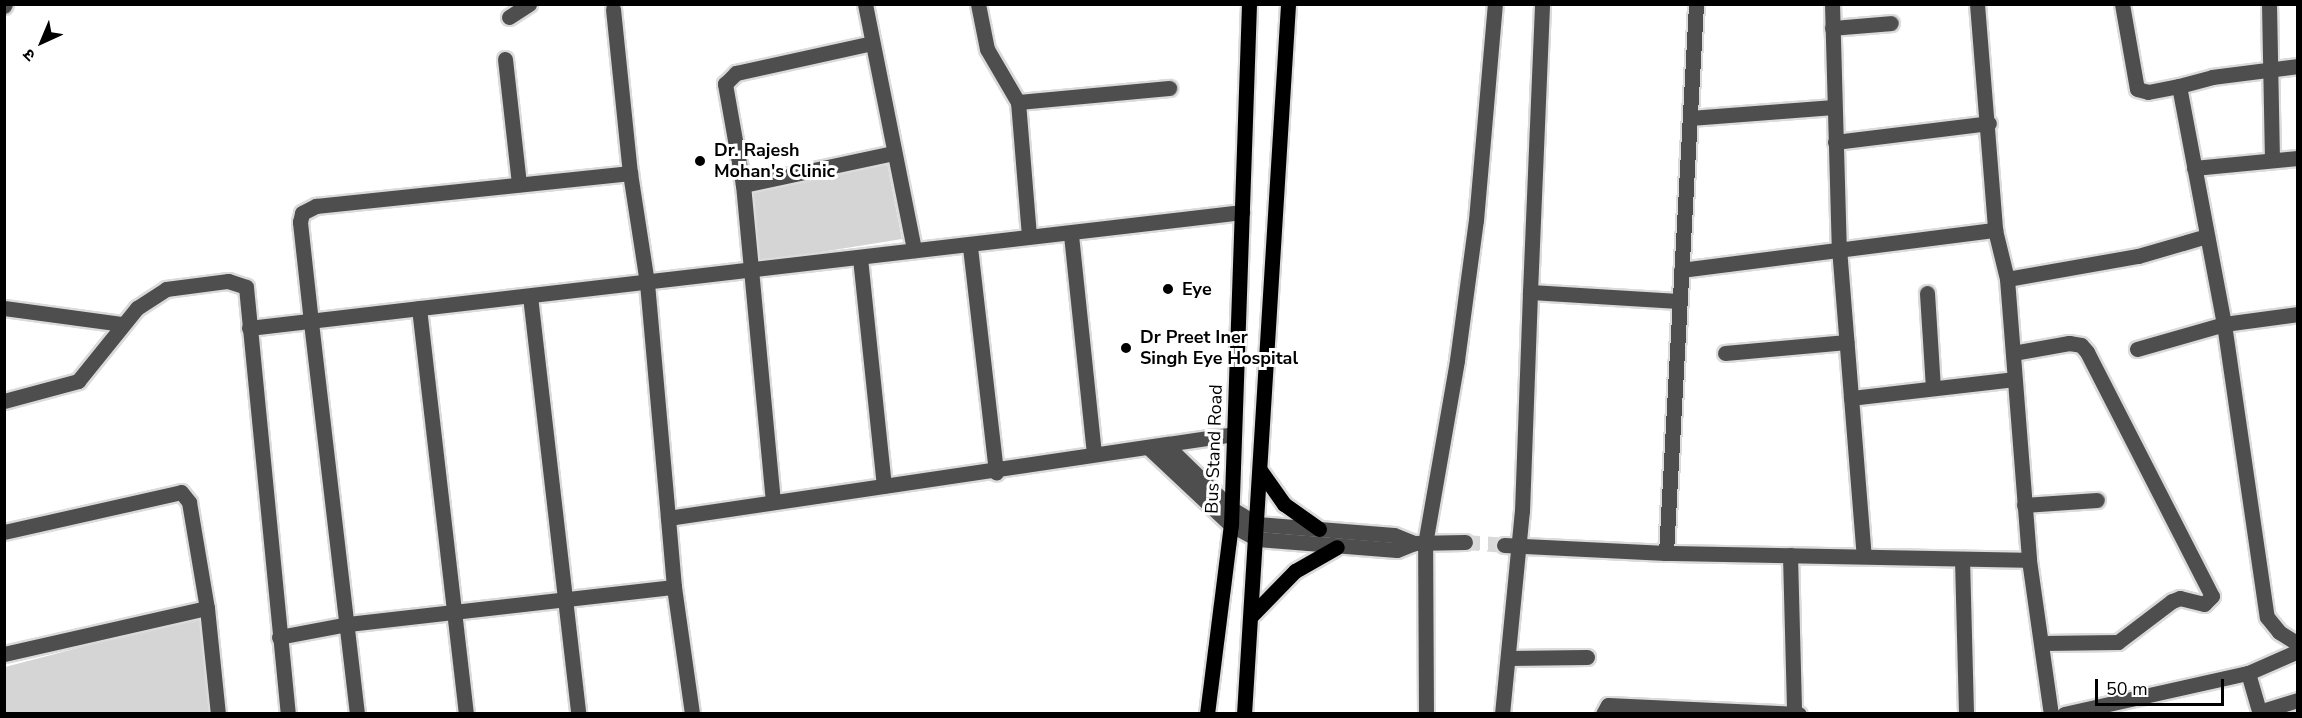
<!DOCTYPE html>
<meta charset="utf-8">
<style>
body{margin:0}
#map{position:relative;width:2302px;height:718px;overflow:hidden;background:#fff;font-family:"Nunito Sans","Noto Sans Devanagari",sans-serif}
div>[style]{position:absolute}
.green>*{inset:0;background:#d5d5d5}
.minor-tunnel>*{height:15px;margin-top:-7.5px;transform-origin:0;background:repeating-linear-gradient(90deg,#d9d9d9 0 15px,transparent 0 23px)}
.roads{filter:drop-shadow(2px 0 #dbdbdb) drop-shadow(-2px 0 #dbdbdb) drop-shadow(0 2px #dbdbdb) drop-shadow(0 -2px #dbdbdb)}
.minor>*{height:15px;margin:-7.5px;padding:0 7.5px;transform-origin:7.5px;border-radius:7.5px;background:#4e4e4e}
.major>*{height:15px;margin:-7.5px;padding:0 7.5px;transform-origin:7.5px;border-radius:7.5px;background:#000}
.dots>*{width:16px;height:16px;translate:-50% -50%;box-sizing:border-box;border:3px solid #fff;border-radius:50%}
span{translate:-50% -50%;white-space:nowrap;text-align:center;line-height:1.15;-webkit-text-stroke:6px #fff;paint-order:stroke}
.poi-label{font-size:18px;color:#000;font-weight:700}
.left{translate:0 -50%;text-align:left}
.street-label{font-size:18px;color:#000}
.frame{position:absolute;inset:0;border:6px solid #000;pointer-events:none}
.north{position:absolute;left:12px;top:12px;width:60px;height:60px;-webkit-text-stroke:4px #fff;paint-order:stroke;rotate:224deg;font-size:16px;font-weight:700;line-height:24px;text-align:center;color:#000}
.north::after{content:'';display:block;margin:auto;width:21px;height:27px;background:#000;clip-path:polygon(50% 0,100% 100%,50% 72%,0 100%)}
.scale{position:absolute;left:2095px;top:679px;width:129px;height:27px;box-sizing:border-box;border:3px solid #000;border-top:0;padding-left:8px;font-size:18px;line-height:21px;white-space:nowrap;color:#000;-webkit-text-stroke:4px #fff;paint-order:stroke}
</style>
<div id="map">
<div class="green">
<i style="clip-path:polygon(886px 157px,902px 239px,759px 262px,749px 189px)"></i>
<i style="clip-path:polygon(200px 616px,210px 713px,5px 712px,5px 667px)"></i>
</div>
<div class="minor-tunnel">
<i style="left:1465px;top:542px;width:39px;rotate:4deg"></i>
</div>
<div class="roads">
<div class="minor">
<i style="left:865px;top:4px;width:251px;rotate:78.7deg"></i>
<i style="left:978px;top:4px;width:46px;rotate:78.7deg"></i>
<i style="left:987px;top:49px;width:61px;rotate:59.7deg"></i>
<i style="left:1018px;top:102px;width:135px;rotate:85.3deg"></i>
<i style="left:1832px;top:4px;width:244px;rotate:88.4deg"></i>
<i style="left:1839px;top:248px;width:309px;rotate:85.4deg"></i>
<i style="left:1977px;top:4px;width:227px;rotate:85.4deg"></i>
<i style="left:1995px;top:230px;width:50px;rotate:76.2deg"></i>
<i style="left:2007px;top:279px;width:282px;rotate:85.5deg"></i>
<i style="left:2029px;top:560px;width:156px;rotate:81.9deg"></i>
<i style="left:2122px;top:4px;width:86px;rotate:80deg"></i>
<i style="left:2137px;top:89px;width:11px;rotate:15deg"></i>
<i style="left:2148px;top:92px;width:32px;rotate:-11deg"></i>
<i style="left:2179px;top:86px;width:242px;rotate:79.3deg"></i>
<i style="left:2224px;top:324px;width:296px;rotate:81.7deg"></i>
<i style="left:2267px;top:617px;width:19px;rotate:51deg"></i>
<i style="left:2279px;top:632px;width:22px;rotate:32deg"></i>
<i style="left:2269px;top:4px;width:154px;rotate:88.9deg"></i>
<i style="left:4px;top:6px;width:2px;rotate:-63deg"></i>
<i style="left:613px;top:9px;width:165px;rotate:84.1deg"></i>
<i style="left:630px;top:173px;width:111px;rotate:81.2deg"></i>
<i style="left:647px;top:283px;width:236px;rotate:84.9deg"></i>
<i style="left:509px;top:17px;width:24px;rotate:-33deg"></i>
<i style="left:1832px;top:28px;width:59px;rotate:-4.8deg"></i>
<i style="left:505px;top:59px;width:126px;rotate:83.6deg"></i>
<i style="left:2179px;top:86px;width:34px;rotate:-15deg"></i>
<i style="left:2212px;top:77px;width:87px;rotate:-7.3deg"></i>
<i style="left:1018px;top:102px;width:152px;rotate:-5.3deg"></i>
<i style="left:1690px;top:118px;width:144px;rotate:-4.4deg"></i>
<i style="left:1835px;top:142px;width:155px;rotate:-7deg"></i>
<i style="left:2194px;top:168px;width:104px;rotate:-5.5deg"></i>
<i style="left:743px;top:185px;width:154px;rotate:-12deg"></i>
<i style="left:1071px;top:235px;width:220px;rotate:84deg"></i>
<i style="left:970px;top:247px;width:227px;rotate:83.4deg"></i>
<i style="left:860px;top:258px;width:229px;rotate:84deg"></i>
<i style="left:1681px;top:270px;width:317px;rotate:-7.3deg"></i>
<i style="left:2007px;top:279px;width:133px;rotate:-10deg"></i>
<i style="left:2138px;top:256px;width:72px;rotate:-16.2deg"></i>
<i style="left:1530px;top:292px;width:288px;rotate:-87.6deg"></i>
<i style="left:1927px;top:293px;width:95px;rotate:86.4deg"></i>
<i style="left:530px;top:296px;width:421px;rotate:83.4deg"></i>
<i style="left:4px;top:308px;width:120px;rotate:7.7deg"></i>
<i style="left:419px;top:308px;width:409px;rotate:83.4deg"></i>
<i style="left:249px;top:328px;width:1000px;rotate:-6.66deg"></i>
<i style="left:2137px;top:349px;width:91px;rotate:-16deg"></i>
<i style="left:2224px;top:324px;width:75px;rotate:-7.7deg"></i>
<i style="left:1725px;top:353px;width:122px;rotate:-5.2deg"></i>
<i style="left:2013px;top:353px;width:57px;rotate:-10.1deg"></i>
<i style="left:2069px;top:343px;width:12px;rotate:9deg"></i>
<i style="left:2081px;top:345px;width:9px;rotate:49deg"></i>
<i style="left:2087px;top:352px;width:274px;rotate:62.9deg"></i>
<i style="left:2212px;top:596px;width:11px;rotate:135deg"></i>
<i style="left:2204px;top:604px;width:25px;rotate:-166deg"></i>
<i style="left:2180px;top:598px;width:9px;rotate:159deg"></i>
<i style="left:2172px;top:601px;width:68px;rotate:142.8deg"></i>
<i style="left:2118px;top:642px;width:75px;rotate:179.2deg"></i>
<i style="left:1851px;top:398px;width:164px;rotate:-6.6deg"></i>
<i style="left:4px;top:401px;width:77px;rotate:-15.1deg"></i>
<i style="left:78px;top:381px;width:94px;rotate:-51.1deg"></i>
<i style="left:137px;top:308px;width:35px;rotate:-33deg"></i>
<i style="left:166px;top:289px;width:63px;rotate:-7.4deg"></i>
<i style="left:228px;top:281px;width:19px;rotate:18deg"></i>
<i style="left:246px;top:287px;width:429px;rotate:84.4deg"></i>
<i style="left:1167px;top:446px;width:91px;rotate:44.1deg"></i>
<i style="left:1232px;top:509px;width:29px;rotate:31deg"></i>
<i style="left:1257px;top:524px;width:137px;rotate:4.6deg"></i>
<i style="left:1394px;top:535px;width:22px;rotate:22deg"></i>
<i style="left:1414px;top:543px;width:51px;rotate:-1.1deg"></i>
<i style="left:1150px;top:449px;width:111px;rotate:43.2deg"></i>
<i style="left:1231px;top:525px;width:30px;rotate:28deg"></i>
<i style="left:1257px;top:539px;width:140px;rotate:4.5deg"></i>
<i style="left:1397px;top:550px;width:18px;rotate:-22deg"></i>
<i style="left:773px;top:502px;width:318px;rotate:-95.4deg"></i>
<i style="left:743px;top:185px;width:103px;rotate:-100.1deg"></i>
<i style="left:725px;top:84px;width:16px;rotate:-45deg"></i>
<i style="left:736px;top:73px;width:139px;rotate:-12.4deg"></i>
<i style="left:2024px;top:505px;width:73px;rotate:-3.9deg"></i>
<i style="left:4px;top:532px;width:181px;rotate:-12.7deg"></i>
<i style="left:181px;top:492px;width:13px;rotate:51deg"></i>
<i style="left:189px;top:502px;width:108px;rotate:80.4deg"></i>
<i style="left:207px;top:608px;width:107px;rotate:84.1deg"></i>
<i style="left:1504px;top:545px;width:162px;rotate:2.8deg"></i>
<i style="left:1666px;top:553px;width:363px;rotate:1.1deg"></i>
<i style="left:1666px;top:553px;width:550px;rotate:-86.87deg"></i>
<i style="left:1790px;top:555px;width:158px;rotate:88.5deg"></i>
<i style="left:1962px;top:559px;width:155px;rotate:88.5deg"></i>
<i style="left:674px;top:587px;width:128px;rotate:81.9deg"></i>
<i style="left:279px;top:637px;width:70px;rotate:-10.7deg"></i>
<i style="left:348px;top:624px;width:328px;rotate:-6.5deg"></i>
<i style="left:674px;top:587px;width:69px;rotate:-95deg"></i>
<i style="left:668px;top:518px;width:572px;rotate:-8.44deg"></i>
<i style="left:4px;top:654px;width:208px;rotate:-12.8deg"></i>
<i style="left:1508px;top:658px;width:79px;rotate:-0.7deg"></i>
<i style="left:2248px;top:673px;width:43px;rotate:73.7deg"></i>
<i style="left:2259px;top:712px;width:41px;rotate:-17.1deg"></i>
<i style="left:357px;top:714px;width:395px;rotate:-96.7deg"></i>
<i style="left:311px;top:322px;width:101px;rotate:-96.3deg"></i>
<i style="left:300px;top:222px;width:9px;rotate:-77deg"></i>
<i style="left:302px;top:213px;width:16px;rotate:-27deg"></i>
<i style="left:316px;top:206px;width:316px;rotate:-6deg"></i>
<i style="left:1426px;top:714px;width:170px;rotate:-90.3deg"></i>
<i style="left:1425px;top:544px;width:187px;rotate:-80.1deg"></i>
<i style="left:1457px;top:360px;width:141px;rotate:-82.3deg"></i>
<i style="left:1476px;top:220px;width:217px;rotate:-85deg"></i>
<i style="left:1502px;top:714px;width:204px;rotate:-84.4deg"></i>
<i style="left:1522px;top:511px;width:219px;rotate:-87.9deg"></i>
<i style="left:1530px;top:292px;width:149px;rotate:3.5deg"></i>
<i style="left:1603px;top:714px;width:10px;rotate:-61deg"></i>
<i style="left:1608px;top:705px;width:191px;rotate:2.7deg"></i>
<i style="left:2064px;top:714px;width:189px;rotate:-12.6deg"></i>
<i style="left:2248px;top:673px;width:55px;rotate:-23.7deg"></i>
</div>
<div class="major">
<i style="left:1260px;top:470px;width:42px;rotate:54.8deg"></i>
<i style="left:1284px;top:504px;width:43px;rotate:35.5deg"></i>
<i style="left:1252px;top:615px;width:62px;rotate:-45.7deg"></i>
<i style="left:1295px;top:571px;width:48px;rotate:-29.7deg"></i>
<i style="left:1207px;top:714px;width:191px;rotate:-82.8deg"></i>
<i style="left:1231px;top:525px;width:521px;rotate:-88.02deg"></i>
<i style="left:1244px;top:714px;width:711px;rotate:-86.45deg"></i>
</div>
</div>
<div class="dots">
<i style="left:700px;top:161px;background:#000"></i>
<i style="left:1168px;top:289px;background:#000"></i>
<i style="left:1126px;top:348px;background:#000"></i>
</div>
<div class="poi-label">
<span class="left" style="left:714px;top:161px">Dr. Rajesh<br>Mohan's Clinic</span>
<span class="left" style="left:1182px;top:289px">Eye</span>
<span class="left" style="left:1140px;top:348px">Dr Preet Iner<br>Singh Eye Hospital</span>
</div>
<div class="street-label">
<span style="left:1214px;top:449px;rotate:-88deg">Bus Stand Road</span>
</div>
<div class="frame"></div>
<div class="north">उ</div>
<div class="scale">50 m</div>
</div>
